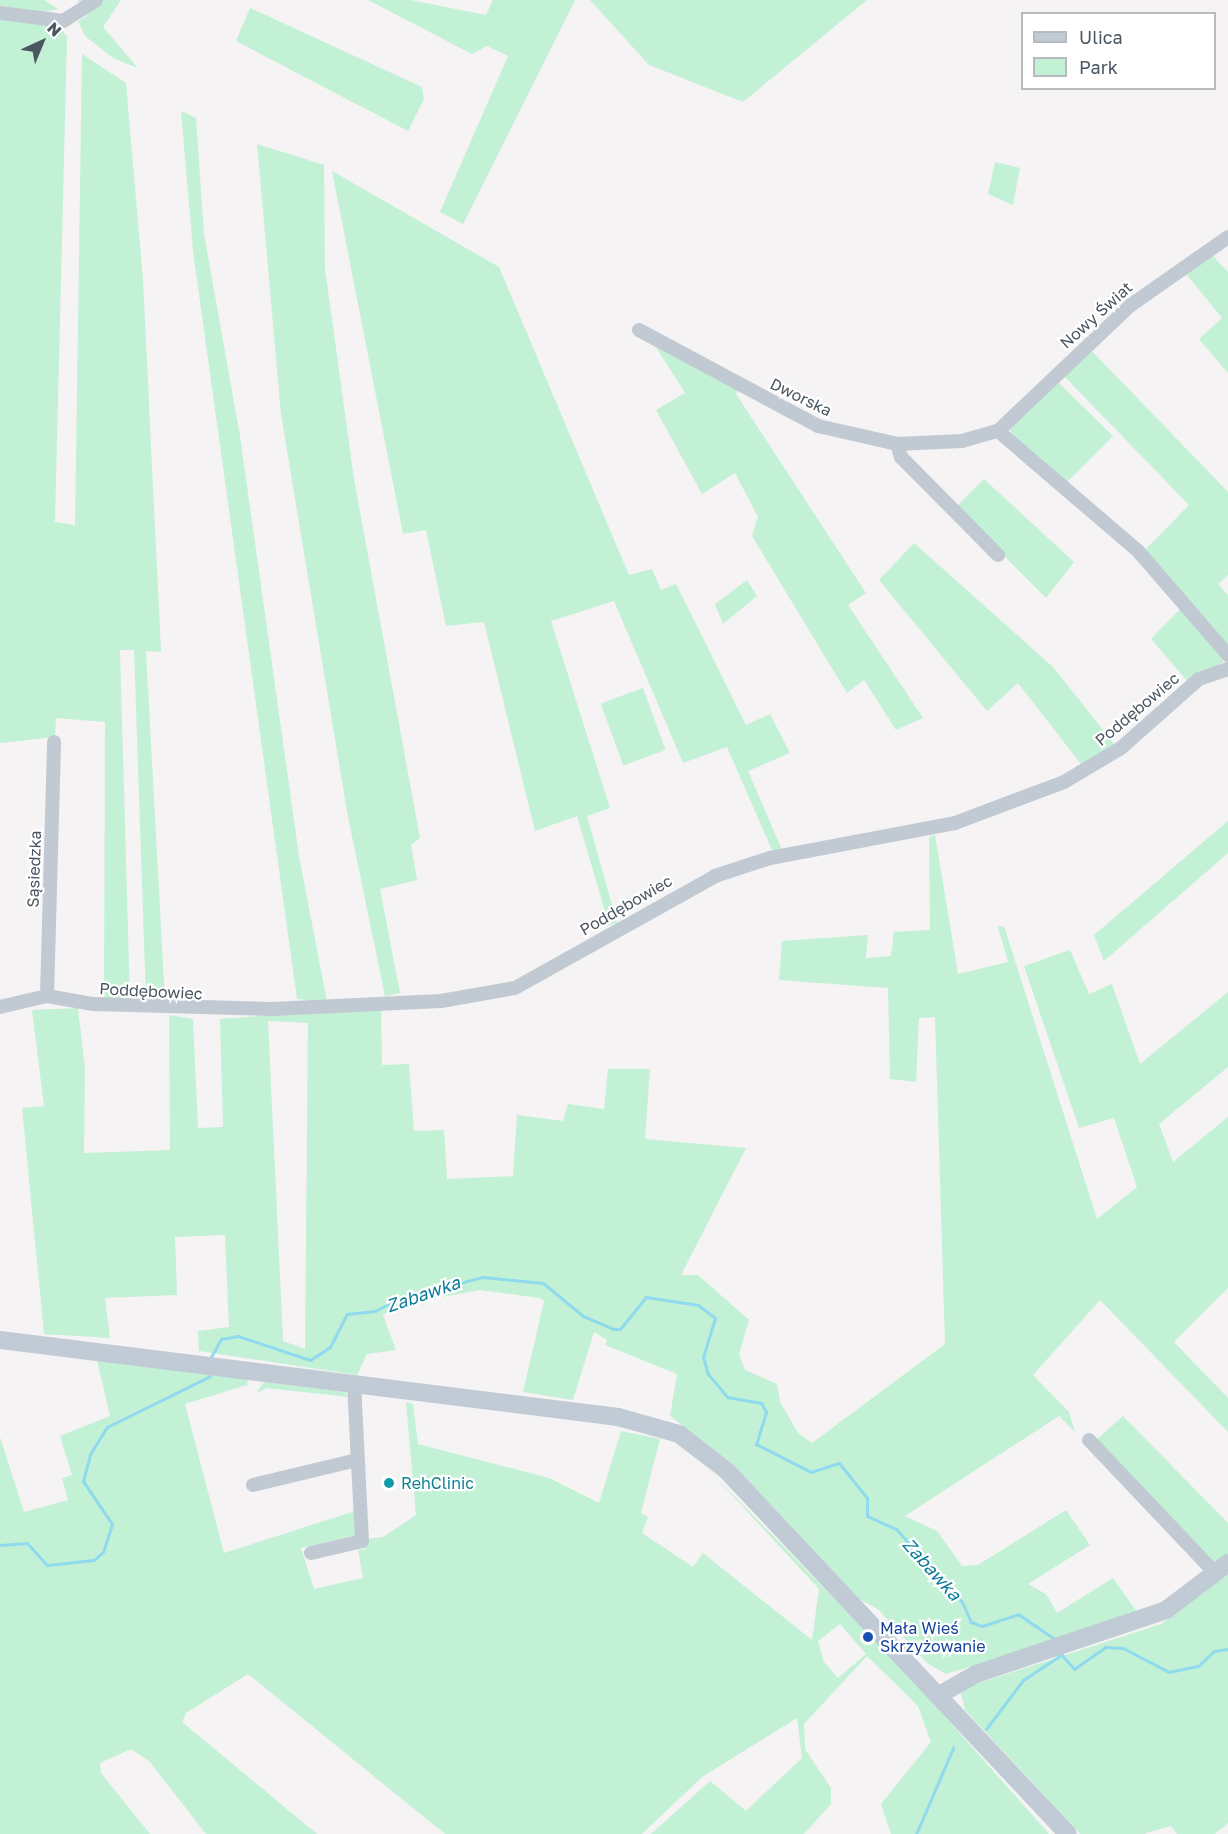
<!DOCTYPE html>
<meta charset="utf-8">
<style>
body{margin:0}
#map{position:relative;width:1228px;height:1834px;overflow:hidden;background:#f5f3f3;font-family:"Golos Text",sans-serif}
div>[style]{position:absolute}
.green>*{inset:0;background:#c3f1d5;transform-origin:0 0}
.stream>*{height:3px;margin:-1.5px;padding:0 1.5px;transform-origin:1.5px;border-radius:1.5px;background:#90daee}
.street>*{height:14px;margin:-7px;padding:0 7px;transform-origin:7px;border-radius:7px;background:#c1cad2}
.secondary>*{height:18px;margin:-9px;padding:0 9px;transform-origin:9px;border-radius:9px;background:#c1cbd6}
.dots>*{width:16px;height:16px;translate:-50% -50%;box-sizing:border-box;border:3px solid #fff;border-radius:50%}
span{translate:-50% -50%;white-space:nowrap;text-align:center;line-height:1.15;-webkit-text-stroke:4.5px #fff;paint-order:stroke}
.street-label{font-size:16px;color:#4a5661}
.culture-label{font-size:16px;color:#0d838f}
.left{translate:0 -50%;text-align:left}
.transit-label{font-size:16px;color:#164399}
.water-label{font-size:18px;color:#0c7c9b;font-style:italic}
.legend{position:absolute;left:1021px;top:12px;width:195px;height:78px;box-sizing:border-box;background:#fff;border:2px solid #b7bbc0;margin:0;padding:8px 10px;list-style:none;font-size:18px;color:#4a5661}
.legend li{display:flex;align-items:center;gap:12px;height:30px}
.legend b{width:30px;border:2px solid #b7bbc0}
.north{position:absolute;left:12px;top:12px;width:60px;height:60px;-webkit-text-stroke:4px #fff;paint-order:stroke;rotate:44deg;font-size:16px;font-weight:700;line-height:24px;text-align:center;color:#4a5661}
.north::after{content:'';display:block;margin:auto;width:21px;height:27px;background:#4a5661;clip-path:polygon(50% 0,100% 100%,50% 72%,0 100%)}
</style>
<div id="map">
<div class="green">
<i style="clip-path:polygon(0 0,44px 0,58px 9px,38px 13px,0 6px)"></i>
<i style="clip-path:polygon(78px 0,121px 0,103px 27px,138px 68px,113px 58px,85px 36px,78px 21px,87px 16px)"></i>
<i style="clip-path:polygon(368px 0,411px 0,486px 15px,493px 0,575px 0,463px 224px,440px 212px,508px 56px,487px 46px,472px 54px)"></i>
<i style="clip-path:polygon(590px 0,867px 0,743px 102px,649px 65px)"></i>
<i style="clip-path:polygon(250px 8px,422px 87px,424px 99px,408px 131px,236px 41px)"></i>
<i style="clip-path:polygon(0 18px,60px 27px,67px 37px,55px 522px,75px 525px,82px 54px,126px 83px,143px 280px,161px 652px,146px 651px,165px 1001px,146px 1000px,134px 650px,120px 650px,130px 1000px,104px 999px,105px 722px,56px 718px,55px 737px,0 743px)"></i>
<i style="clip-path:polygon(181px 111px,196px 118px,204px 234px,240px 436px,299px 856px,327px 1002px,297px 999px,193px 251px)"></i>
<i style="clip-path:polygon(257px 144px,324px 165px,325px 269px,354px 479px,420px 838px,411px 845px,417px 880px,380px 889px,400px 993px,385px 996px,347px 812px,281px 414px)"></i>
<i style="clip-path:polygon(995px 162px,1020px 168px,1013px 205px,988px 194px)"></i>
<i style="clip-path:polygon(332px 171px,499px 267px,629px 575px,652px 569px,661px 590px,676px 584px,746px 725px,770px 714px,790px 753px,748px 771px,782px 850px,772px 850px,727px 747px,683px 763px,614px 601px,551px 621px,610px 808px,587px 816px,617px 923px,609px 925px,577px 816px,535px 831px,484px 622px,446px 626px,426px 530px,403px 534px)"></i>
<i style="clip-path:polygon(1212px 255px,1228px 272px,1228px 373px,1199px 339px,1222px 318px,1183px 270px)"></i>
<i style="clip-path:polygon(652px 341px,739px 389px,736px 394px,866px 593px,848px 605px,923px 718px,896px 730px,864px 680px,847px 693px,752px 536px,758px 517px,735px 473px,702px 494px,656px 410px,685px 393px)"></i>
<i style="clip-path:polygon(1089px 348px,1228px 492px,1228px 575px,1218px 584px,1228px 595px,1228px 649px,1143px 552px,1189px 505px,1063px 375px)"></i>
<i style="clip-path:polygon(1057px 381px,1113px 436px,1064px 485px,1011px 437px,1010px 426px)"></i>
<i style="clip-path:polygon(984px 479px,1074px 562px,1046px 598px,956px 507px)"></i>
<i style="clip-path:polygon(914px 543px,1054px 668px,1114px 744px,1113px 750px,1081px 764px,1018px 683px,987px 711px,879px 580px)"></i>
<i style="clip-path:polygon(747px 580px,757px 596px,723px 624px,715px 604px)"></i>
<i style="clip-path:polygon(1182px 607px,1224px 662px,1189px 683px,1151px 639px)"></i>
<i style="left:643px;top:688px;width:66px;height:45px;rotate:70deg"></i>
<i style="clip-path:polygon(1228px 821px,1228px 853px,1104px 961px,1094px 935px)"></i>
<i style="clip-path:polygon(evenodd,935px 835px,958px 974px,1008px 962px,998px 927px,1004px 926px,1097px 1219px,1137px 1187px,1114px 1118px,1079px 1128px,1024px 966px,1070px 950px,1089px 994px,1112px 984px,1140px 1064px,1228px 992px,1228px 1067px,1159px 1124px,1173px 1162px,1228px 1117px,1228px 1288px,1174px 1342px,1228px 1398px,1228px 1432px,1100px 1300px,1033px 1375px,1069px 1412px,1075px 1432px,1059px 1416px,905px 1516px,937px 1531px,962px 1566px,978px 1565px,1066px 1510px,1090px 1545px,1028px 1584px,1046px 1594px,1057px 1613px,1113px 1578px,1139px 1615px,946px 1674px,927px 1663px,879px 1610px,859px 1599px,731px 1462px,670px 1416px,677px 1374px,605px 1345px,607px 1340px,594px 1332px,573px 1400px,523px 1392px,544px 1301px,540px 1298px,480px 1290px,404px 1304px,383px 1315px,396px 1350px,367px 1354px,357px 1375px,199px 1351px,198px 1331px,229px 1327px,225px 1235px,175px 1237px,177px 1295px,105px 1298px,110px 1338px,44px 1334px,22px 1108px,44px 1106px,32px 1010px,78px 1008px,85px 1068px,84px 1153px,170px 1150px,169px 1015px,193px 1019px,198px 1128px,223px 1127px,220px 1019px,381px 1007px,382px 1065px,409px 1064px,414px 1131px,444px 1130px,447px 1179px,513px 1176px,517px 1115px,563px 1121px,568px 1104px,604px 1109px,608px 1069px,650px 1069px,645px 1139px,746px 1148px,681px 1275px,698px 1275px,749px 1320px,739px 1354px,745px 1370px,777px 1384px,780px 1402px,798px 1433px,812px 1443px,945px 1344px,935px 1017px,919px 1018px,916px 1082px,890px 1079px,888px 988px,779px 980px,782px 941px,868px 935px,866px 958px,891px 956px,894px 932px,930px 930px,929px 837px,935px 835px,268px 1021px,308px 1023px,305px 1349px,283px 1341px,268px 1021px)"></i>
<i style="clip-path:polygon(evenodd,97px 1360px,248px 1379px,247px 1385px,185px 1404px,224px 1553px,355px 1511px,356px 1535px,301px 1548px,314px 1589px,363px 1578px,358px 1550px,365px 1549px,366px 1539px,383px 1537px,416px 1515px,406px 1402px,413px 1404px,418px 1444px,549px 1478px,599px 1503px,621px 1431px,660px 1439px,641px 1513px,648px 1517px,642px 1533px,693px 1567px,703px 1553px,812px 1640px,819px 1589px,708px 1469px,903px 1669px,1049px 1834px,891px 1834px,881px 1804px,931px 1742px,918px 1706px,867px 1656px,804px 1724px,805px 1749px,831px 1788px,831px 1804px,804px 1834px,651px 1834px,710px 1781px,746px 1811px,802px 1758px,797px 1718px,702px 1777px,642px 1834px,445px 1834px,248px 1674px,186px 1713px,182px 1722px,317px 1834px,206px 1834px,149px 1761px,131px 1749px,100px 1763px,101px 1773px,150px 1834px,0 1834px,0 1437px,24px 1512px,68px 1500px,62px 1478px,72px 1475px,60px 1436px,110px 1416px,97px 1360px,840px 1624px,866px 1654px,838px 1678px,824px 1662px,818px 1641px,840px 1624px)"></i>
<i style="clip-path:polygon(264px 1382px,346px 1392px,348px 1397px,267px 1388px,256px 1393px)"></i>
<i style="clip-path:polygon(1123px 1416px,1228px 1523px,1228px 1556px,1212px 1565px,1096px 1440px)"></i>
<i style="clip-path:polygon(1228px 1572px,1228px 1823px,1215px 1834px,1177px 1834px,1171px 1826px,1143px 1834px,1080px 1834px,965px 1710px,960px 1689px,1161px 1624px)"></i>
</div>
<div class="stream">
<i style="left:211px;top:1357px;width:21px;rotate:-61deg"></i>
<i style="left:221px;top:1339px;width:17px;rotate:-10deg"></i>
<i style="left:238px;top:1336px;width:76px;rotate:18.4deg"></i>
<i style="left:310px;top:1360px;width:24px;rotate:-33deg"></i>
<i style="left:330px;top:1347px;width:37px;rotate:-63deg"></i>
<i style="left:347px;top:1314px;width:28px;rotate:-6deg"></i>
<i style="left:375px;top:1311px;width:27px;rotate:-27deg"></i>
<i style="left:399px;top:1299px;width:87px;rotate:-14.7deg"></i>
<i style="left:483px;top:1277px;width:60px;rotate:5.7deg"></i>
<i style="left:543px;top:1283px;width:52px;rotate:39.5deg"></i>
<i style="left:583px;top:1316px;width:33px;rotate:23deg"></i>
<i style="left:613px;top:1329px;width:7px"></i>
<i style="left:620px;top:1329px;width:41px;rotate:-50.9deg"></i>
<i style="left:646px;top:1297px;width:53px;rotate:8.7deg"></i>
<i style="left:698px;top:1305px;width:21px;rotate:37deg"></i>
<i style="left:715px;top:1318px;width:41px;rotate:107.1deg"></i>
<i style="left:703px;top:1357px;width:18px;rotate:74deg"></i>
<i style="left:708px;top:1374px;width:30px;rotate:50deg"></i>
<i style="left:727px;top:1397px;width:35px;rotate:10deg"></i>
<i style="left:761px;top:1403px;width:10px;rotate:61deg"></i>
<i style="left:766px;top:1412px;width:34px;rotate:107deg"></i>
<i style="left:756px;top:1444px;width:62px;rotate:27deg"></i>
<i style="left:811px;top:1472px;width:29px;rotate:-18deg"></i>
<i style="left:839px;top:1463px;width:45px;rotate:51.3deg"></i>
<i style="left:867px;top:1498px;width:18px;rotate:90deg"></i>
<i style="left:867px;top:1516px;width:32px;rotate:24deg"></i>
<i style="left:896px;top:1529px;width:98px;rotate:47.9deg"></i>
<i style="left:962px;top:1602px;width:22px;rotate:66deg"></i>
<i style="left:971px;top:1622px;width:12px;rotate:20deg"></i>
<i style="left:982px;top:1626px;width:38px;rotate:-18deg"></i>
<i style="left:1018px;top:1614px;width:46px;rotate:34.4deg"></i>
<i style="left:0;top:1545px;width:27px;rotate:-4deg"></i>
<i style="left:27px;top:1543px;width:30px;rotate:48deg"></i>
<i style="left:47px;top:1565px;width:47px;rotate:-6.1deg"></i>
<i style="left:94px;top:1560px;width:12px;rotate:-42deg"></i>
<i style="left:103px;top:1552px;width:29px;rotate:-72deg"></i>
<i style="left:112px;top:1524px;width:52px;rotate:-124deg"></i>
<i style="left:83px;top:1481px;width:28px;rotate:-75deg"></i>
<i style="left:90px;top:1454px;width:32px;rotate:-58deg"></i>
<i style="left:107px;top:1427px;width:115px;rotate:-26.3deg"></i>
<i style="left:1061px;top:1654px;width:20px;rotate:49deg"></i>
<i style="left:1074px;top:1669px;width:38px;rotate:-35deg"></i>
<i style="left:1105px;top:1647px;width:18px;rotate:3deg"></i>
<i style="left:1123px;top:1648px;width:52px;rotate:27.6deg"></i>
<i style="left:1169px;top:1672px;width:30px;rotate:-12deg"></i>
<i style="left:1198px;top:1666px;width:22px;rotate:-43deg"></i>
<i style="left:1214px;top:1651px;width:14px;rotate:-8deg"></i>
<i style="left:986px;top:1729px;width:61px;rotate:-52.9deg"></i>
<i style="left:1023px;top:1680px;width:45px;rotate:-33.3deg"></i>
<i style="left:916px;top:1834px;width:94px;rotate:-66.7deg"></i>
</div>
<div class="street">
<i style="left:0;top:13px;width:64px;rotate:7.2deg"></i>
<i style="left:63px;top:21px;width:39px;rotate:-32deg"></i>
<i style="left:639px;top:330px;width:203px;rotate:28.2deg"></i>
<i style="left:818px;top:426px;width:81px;rotate:12.8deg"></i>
<i style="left:897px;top:444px;width:65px;rotate:-2.6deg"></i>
<i style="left:962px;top:441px;width:37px;rotate:-16deg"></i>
<i style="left:998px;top:431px;width:184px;rotate:40.6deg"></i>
<i style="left:1138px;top:551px;width:138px;rotate:49.1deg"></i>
<i style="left:998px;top:431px;width:183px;rotate:-43.5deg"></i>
<i style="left:1131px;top:305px;width:118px;rotate:-35deg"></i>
<i style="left:897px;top:444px;width:14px;rotate:73deg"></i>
<i style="left:901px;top:457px;width:138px;rotate:45.3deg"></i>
<i style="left:47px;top:996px;width:254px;rotate:-88.4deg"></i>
<i style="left:0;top:1007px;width:48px;rotate:-13.2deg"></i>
<i style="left:47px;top:996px;width:47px;rotate:9.9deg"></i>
<i style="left:93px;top:1004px;width:179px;rotate:1.6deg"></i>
<i style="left:272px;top:1009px;width:169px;rotate:-2.7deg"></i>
<i style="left:441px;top:1001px;width:75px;rotate:-10deg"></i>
<i style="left:515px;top:988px;width:229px;rotate:-29.2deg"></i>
<i style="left:715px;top:876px;width:58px;rotate:-18.1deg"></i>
<i style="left:770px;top:858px;width:188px;rotate:-10.7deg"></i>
<i style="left:955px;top:823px;width:116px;rotate:-20.6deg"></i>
<i style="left:1064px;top:782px;width:66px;rotate:-30.8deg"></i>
<i style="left:1121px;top:748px;width:104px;rotate:-41.5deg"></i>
<i style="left:1199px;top:679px;width:31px;rotate:-19deg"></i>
<i style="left:1089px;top:1440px;width:185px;rotate:46.5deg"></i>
<i style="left:253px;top:1485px;width:107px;rotate:-13.5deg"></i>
<i style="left:311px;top:1553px;width:52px;rotate:-13.2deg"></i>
<i style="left:362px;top:1541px;width:157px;rotate:-92.9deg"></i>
</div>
<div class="secondary">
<i style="left:0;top:1340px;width:623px;rotate:7.1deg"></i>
<i style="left:618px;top:1417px;width:63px;rotate:15.6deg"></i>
<i style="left:679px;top:1434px;width:59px;rotate:37.5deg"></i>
<i style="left:726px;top:1470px;width:499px;rotate:46.8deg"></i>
<i style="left:939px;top:1695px;width:43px;rotate:-29.6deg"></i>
<i style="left:976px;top:1674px;width:200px;rotate:-18.6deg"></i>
<i style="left:1166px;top:1610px;width:78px;rotate:-37.2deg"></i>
</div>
<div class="dots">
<i style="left:389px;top:1483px;background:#0f9aa8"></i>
<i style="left:868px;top:1637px;background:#1a4fb4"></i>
</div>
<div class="street-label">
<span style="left:1096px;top:315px;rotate:-42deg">Nowy Świat</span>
<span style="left:801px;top:397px;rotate:26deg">Dworska</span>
<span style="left:1137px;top:709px;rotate:-40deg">Poddębowiec</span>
<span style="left:34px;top:869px;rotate:-88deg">Sąsiedzka</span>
<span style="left:626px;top:905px;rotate:-30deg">Poddębowiec</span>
<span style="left:151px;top:991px;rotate:3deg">Poddębowiec</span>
</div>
<div class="culture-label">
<span class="left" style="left:401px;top:1483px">RehClinic</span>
</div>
<div class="transit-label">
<span class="left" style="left:880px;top:1637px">Mała Wieś<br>Skrzyżowanie</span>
</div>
<div class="water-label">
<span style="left:423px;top:1294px;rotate:-19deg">Zabawka</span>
<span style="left:932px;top:1569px;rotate:48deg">Zabawka</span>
</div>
<ul class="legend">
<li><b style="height:8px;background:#c1cbd6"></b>Ulica</li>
<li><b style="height:16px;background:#c3f1d5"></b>Park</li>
</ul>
<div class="north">N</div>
</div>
